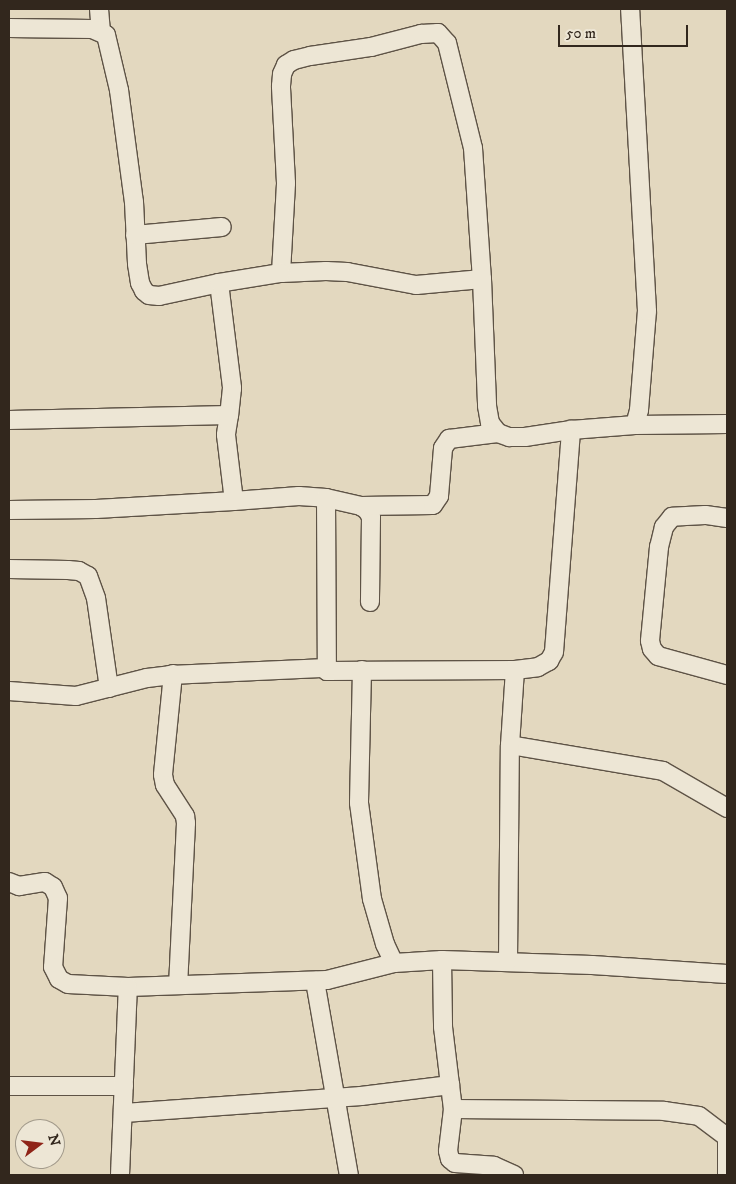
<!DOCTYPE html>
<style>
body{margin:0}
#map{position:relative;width:736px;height:1184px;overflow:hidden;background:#e3d8bf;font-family:"IM FELL DW Pica",serif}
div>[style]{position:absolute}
.roads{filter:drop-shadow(1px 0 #5e5346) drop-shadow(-1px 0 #5e5346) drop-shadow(0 1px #5e5346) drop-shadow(0 -1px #5e5346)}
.street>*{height:18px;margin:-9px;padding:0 9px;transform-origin:9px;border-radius:9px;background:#ede6d5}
span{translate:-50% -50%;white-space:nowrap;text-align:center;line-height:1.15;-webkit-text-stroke:5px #ede6d5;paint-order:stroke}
.frame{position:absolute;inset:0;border:10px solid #32271d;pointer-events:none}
.north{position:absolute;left:15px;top:1119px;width:50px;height:50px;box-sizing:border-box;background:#ede6d5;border:1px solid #a29a8b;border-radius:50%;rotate:75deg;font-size:14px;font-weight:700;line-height:20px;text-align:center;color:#32271d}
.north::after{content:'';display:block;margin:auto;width:18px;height:22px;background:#8f2418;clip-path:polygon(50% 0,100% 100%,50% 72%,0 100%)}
.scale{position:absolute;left:558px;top:25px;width:130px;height:22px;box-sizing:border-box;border:2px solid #32271d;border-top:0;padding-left:6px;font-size:15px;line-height:18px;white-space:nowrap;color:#32271d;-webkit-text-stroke:4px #ede6d5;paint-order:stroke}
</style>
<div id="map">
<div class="roads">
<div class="street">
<i style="left:99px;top:9px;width:22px;rotate:85deg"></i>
<i style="left:9px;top:28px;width:83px;rotate:0.7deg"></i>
<i style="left:92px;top:29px;width:15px;rotate:23deg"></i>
<i style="left:106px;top:35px;width:57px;rotate:76.7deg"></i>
<i style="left:119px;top:90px;width:113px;rotate:82.4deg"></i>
<i style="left:134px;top:202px;width:62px;rotate:87.2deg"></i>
<i style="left:137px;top:264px;width:19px;rotate:81deg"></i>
<i style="left:140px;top:283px;width:9px;rotate:63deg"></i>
<i style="left:144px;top:291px;width:6px;rotate:39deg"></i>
<i style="left:149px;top:295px;width:10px;rotate:6deg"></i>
<i style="left:159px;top:296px;width:61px;rotate:-12.2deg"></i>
<i style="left:219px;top:283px;width:106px;rotate:82.9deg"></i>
<i style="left:232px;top:388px;width:27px;rotate:96deg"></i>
<i style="left:135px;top:235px;width:87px;rotate:-5.3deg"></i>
<i style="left:482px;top:279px;width:66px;rotate:174.8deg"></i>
<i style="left:416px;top:285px;width:70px;rotate:-169.3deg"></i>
<i style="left:347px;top:272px;width:21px;rotate:-177deg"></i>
<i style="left:326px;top:271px;width:45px;rotate:177.5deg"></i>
<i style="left:281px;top:273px;width:90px;rotate:-86.8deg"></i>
<i style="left:286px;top:183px;width:97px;rotate:-93deg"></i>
<i style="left:281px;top:86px;width:12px;rotate:-85deg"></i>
<i style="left:282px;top:74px;width:10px;rotate:-66deg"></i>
<i style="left:286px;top:65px;width:9px;rotate:-32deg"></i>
<i style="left:294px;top:60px;width:16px;rotate:-14deg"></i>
<i style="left:310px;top:56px;width:62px;rotate:-8.4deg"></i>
<i style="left:371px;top:47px;width:52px;rotate:-14.6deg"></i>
<i style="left:421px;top:34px;width:17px;rotate:-3deg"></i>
<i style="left:438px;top:33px;width:13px;rotate:48deg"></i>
<i style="left:447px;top:43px;width:108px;rotate:76.1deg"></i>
<i style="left:473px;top:148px;width:131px;rotate:86.1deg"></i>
<i style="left:482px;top:279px;width:127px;rotate:87.7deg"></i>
<i style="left:487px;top:406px;width:17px;rotate:80deg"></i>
<i style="left:490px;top:423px;width:13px;rotate:51deg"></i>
<i style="left:219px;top:283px;width:63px;rotate:-9.2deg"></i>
<i style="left:9px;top:420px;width:220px;rotate:-1.3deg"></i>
<i style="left:229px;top:415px;width:20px;rotate:99deg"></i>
<i style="left:226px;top:435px;width:66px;rotate:83.1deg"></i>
<i style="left:234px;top:501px;width:65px;rotate:-4.4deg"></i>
<i style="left:299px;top:496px;width:27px;rotate:4deg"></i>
<i style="left:326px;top:498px;width:173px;rotate:89.7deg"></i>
<i style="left:327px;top:671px;width:188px;rotate:-0.3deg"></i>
<i style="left:515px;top:670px;width:23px;rotate:-7deg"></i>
<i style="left:538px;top:667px;width:13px;rotate:-29deg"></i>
<i style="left:549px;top:661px;width:10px;rotate:-61deg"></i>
<i style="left:554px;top:652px;width:223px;rotate:-85.6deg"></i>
<i style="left:571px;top:430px;width:64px;rotate:-4.5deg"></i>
<i style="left:635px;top:425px;width:16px;rotate:-75deg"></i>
<i style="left:639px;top:410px;width:99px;rotate:-85.4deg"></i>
<i style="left:647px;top:311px;width:302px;rotate:-93.2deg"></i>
<i style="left:635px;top:425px;width:92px;rotate:-0.6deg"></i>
<i style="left:326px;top:498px;width:36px;rotate:13deg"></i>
<i style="left:361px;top:506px;width:7px;rotate:34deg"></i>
<i style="left:367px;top:510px;width:8px;rotate:60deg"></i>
<i style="left:371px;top:517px;width:85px;rotate:90.7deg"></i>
<i style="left:361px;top:506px;width:72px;rotate:-0.8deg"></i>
<i style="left:433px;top:505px;width:11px;rotate:-56deg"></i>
<i style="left:439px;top:496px;width:48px;rotate:-85.2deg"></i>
<i style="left:443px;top:448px;width:11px;rotate:-56deg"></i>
<i style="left:449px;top:439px;width:49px;rotate:-7deg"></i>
<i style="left:498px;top:433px;width:12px;rotate:20deg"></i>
<i style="left:509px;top:437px;width:16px"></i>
<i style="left:525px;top:437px;width:47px;rotate:-8.7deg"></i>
<i style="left:9px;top:510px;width:87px;rotate:-0.7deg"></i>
<i style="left:96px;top:509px;width:138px;rotate:-3.3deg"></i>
<i style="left:727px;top:518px;width:22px;rotate:-172deg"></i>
<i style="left:705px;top:515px;width:33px;rotate:177deg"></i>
<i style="left:672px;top:517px;width:13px;rotate:129deg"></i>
<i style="left:664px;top:527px;width:21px;rotate:104deg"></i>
<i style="left:659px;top:547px;width:94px;rotate:95.5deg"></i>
<i style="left:650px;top:641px;width:8px;rotate:76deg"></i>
<i style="left:652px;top:649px;width:9px;rotate:49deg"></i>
<i style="left:658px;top:656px;width:72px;rotate:15.4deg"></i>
<i style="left:9px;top:569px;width:59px;rotate:1deg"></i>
<i style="left:68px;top:570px;width:11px;rotate:5deg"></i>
<i style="left:79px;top:571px;width:10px;rotate:29deg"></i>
<i style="left:88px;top:576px;width:23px;rotate:70deg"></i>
<i style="left:96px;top:598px;width:91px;rotate:81.8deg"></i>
<i style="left:362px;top:670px;width:133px;rotate:91.3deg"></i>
<i style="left:359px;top:803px;width:97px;rotate:82.3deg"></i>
<i style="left:372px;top:899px;width:47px;rotate:73.9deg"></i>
<i style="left:385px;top:944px;width:21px;rotate:65deg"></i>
<i style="left:173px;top:674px;width:101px;rotate:95.7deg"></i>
<i style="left:163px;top:775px;width:10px;rotate:79deg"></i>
<i style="left:165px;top:785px;width:37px;rotate:57deg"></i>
<i style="left:185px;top:816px;width:7px;rotate:82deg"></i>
<i style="left:186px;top:823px;width:162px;rotate:92.8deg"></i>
<i style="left:9px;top:691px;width:67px;rotate:4.3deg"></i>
<i style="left:76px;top:696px;width:73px;rotate:-14.2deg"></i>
<i style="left:147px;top:678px;width:23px;rotate:-7deg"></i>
<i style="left:170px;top:675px;width:157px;rotate:-2.6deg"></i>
<i style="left:510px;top:745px;width:155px;rotate:9.6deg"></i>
<i style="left:663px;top:771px;width:74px;rotate:30deg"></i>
<i style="left:9px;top:882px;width:11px;rotate:22deg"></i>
<i style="left:19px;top:886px;width:26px;rotate:-9deg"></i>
<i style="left:45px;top:882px;width:9px;rotate:32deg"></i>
<i style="left:53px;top:887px;width:12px;rotate:66deg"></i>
<i style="left:58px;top:898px;width:69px;rotate:94.1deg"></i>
<i style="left:53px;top:967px;width:13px;rotate:63deg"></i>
<i style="left:59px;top:979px;width:10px;rotate:29deg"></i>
<i style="left:68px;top:984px;width:60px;rotate:2.9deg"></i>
<i style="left:128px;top:987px;width:199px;rotate:-2deg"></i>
<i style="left:327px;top:980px;width:69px;rotate:-14.2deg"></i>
<i style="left:394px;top:963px;width:48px;rotate:-3.6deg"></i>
<i style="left:442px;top:960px;width:150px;rotate:1.9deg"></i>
<i style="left:592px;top:965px;width:135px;rotate:3.8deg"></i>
<i style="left:442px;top:960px;width:67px;rotate:89.1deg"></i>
<i style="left:443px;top:1027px;width:58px;rotate:83.1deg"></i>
<i style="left:508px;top:961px;width:216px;rotate:-89.5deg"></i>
<i style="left:510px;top:745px;width:75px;rotate:-86.2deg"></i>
<i style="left:315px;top:981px;width:197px;rotate:80.1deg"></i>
<i style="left:9px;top:1086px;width:115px"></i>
<i style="left:453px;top:1109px;width:42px;rotate:96.8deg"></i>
<i style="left:448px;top:1151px;width:8px;rotate:76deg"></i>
<i style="left:450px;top:1159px;width:6px;rotate:39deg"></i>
<i style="left:455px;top:1163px;width:39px;rotate:4deg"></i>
<i style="left:494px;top:1166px;width:22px;rotate:24deg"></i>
<i style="left:124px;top:1113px;width:238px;rotate:-4.1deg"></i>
<i style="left:361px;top:1096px;width:90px;rotate:-7deg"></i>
<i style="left:450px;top:1085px;width:24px;rotate:83deg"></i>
<i style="left:453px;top:1109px;width:211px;rotate:0.5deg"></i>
<i style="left:664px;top:1111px;width:35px;rotate:8deg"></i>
<i style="left:699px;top:1116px;width:35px;rotate:37deg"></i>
<i style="left:120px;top:1175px;width:188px;rotate:-87.6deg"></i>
<i style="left:727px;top:1175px;width:40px;rotate:-90deg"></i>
</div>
</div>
<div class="frame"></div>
<div class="north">N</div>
<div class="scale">50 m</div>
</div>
